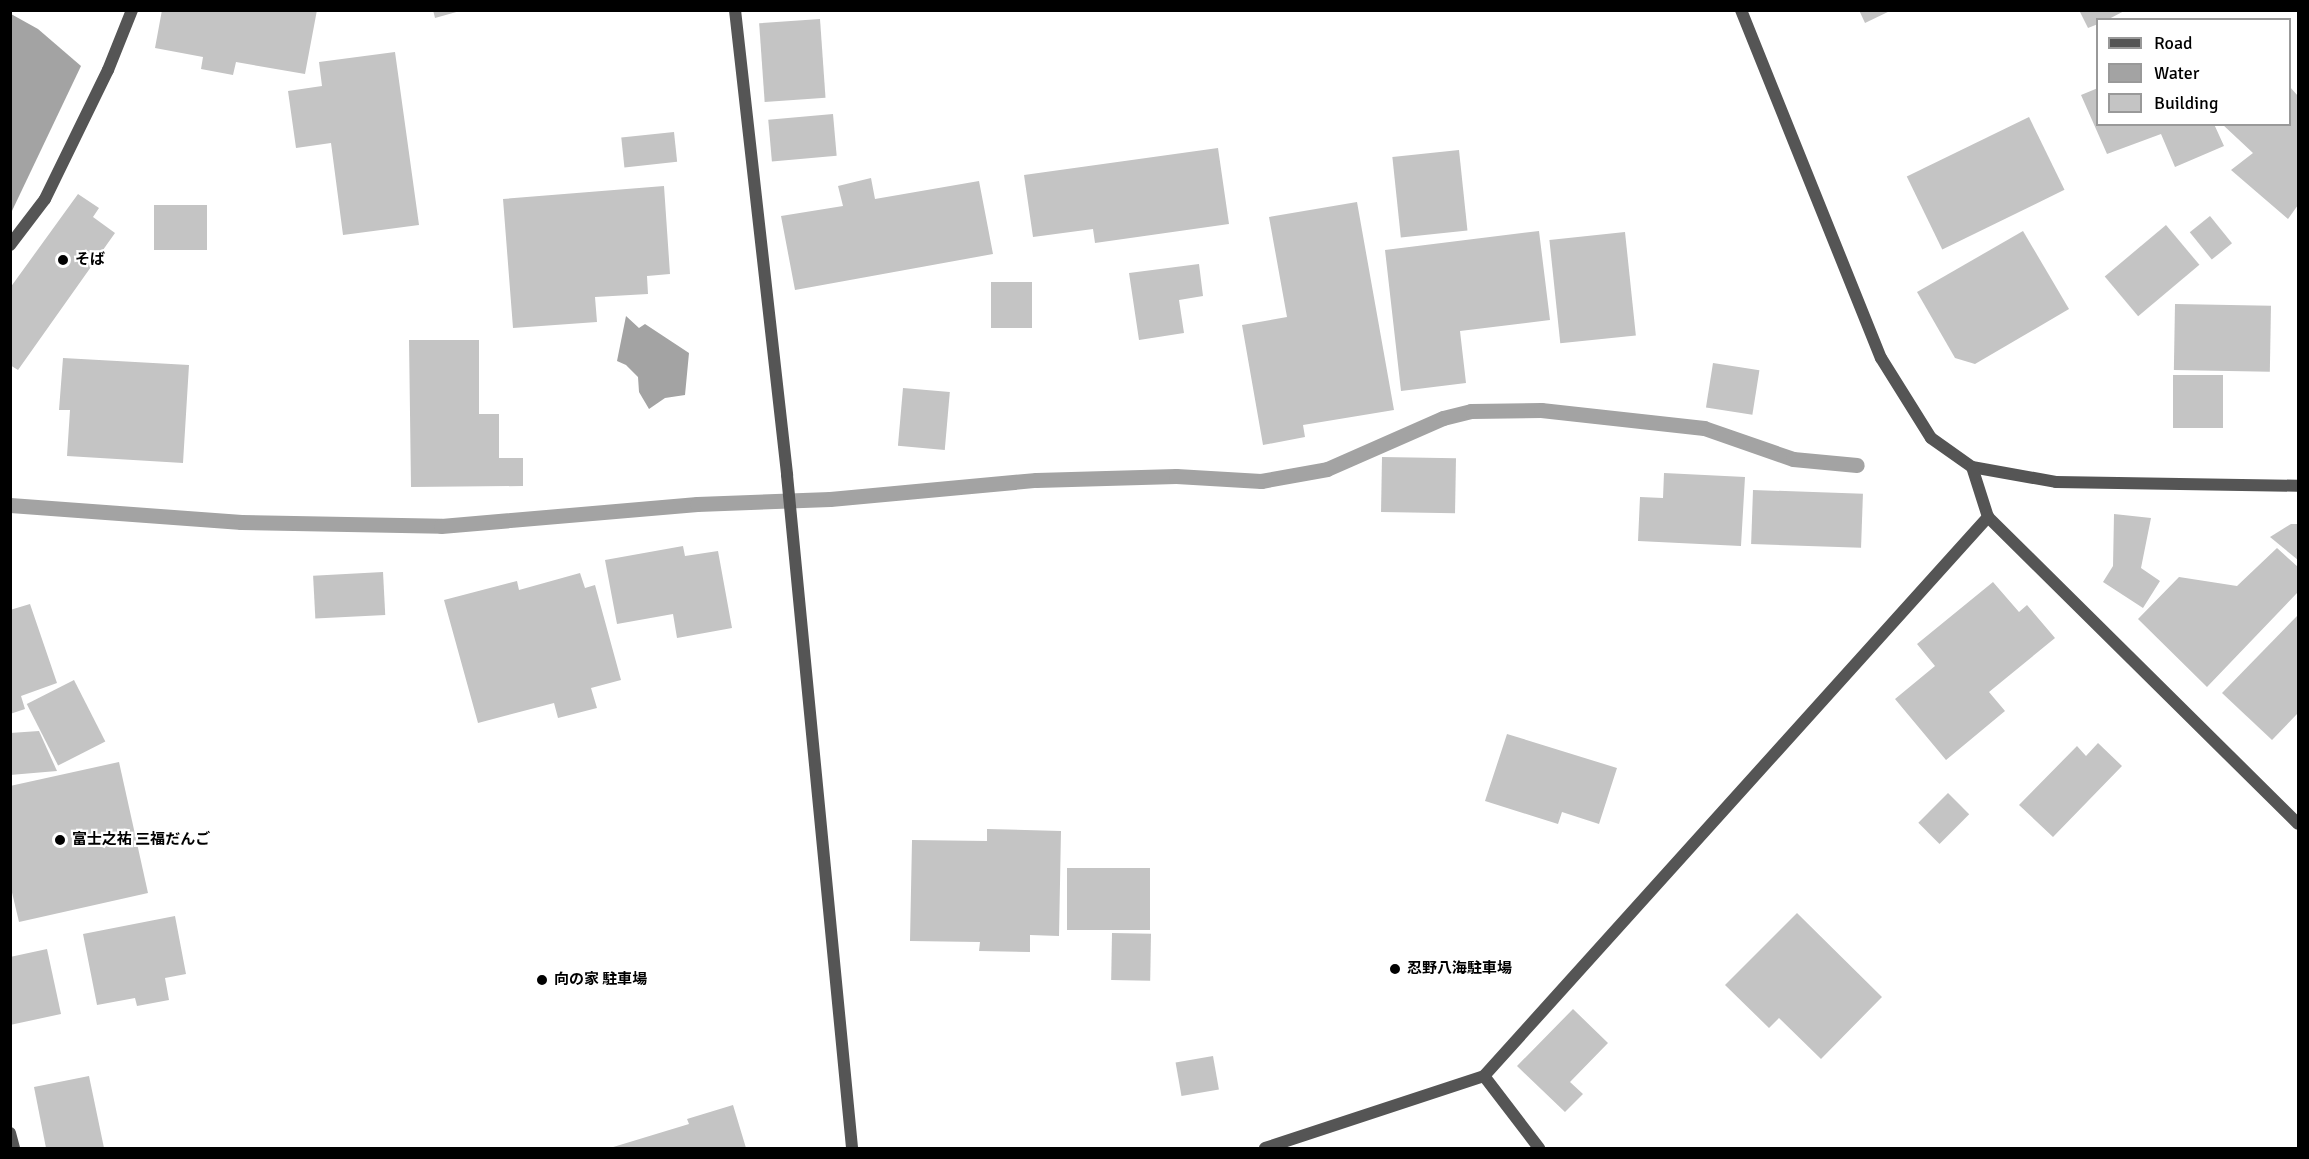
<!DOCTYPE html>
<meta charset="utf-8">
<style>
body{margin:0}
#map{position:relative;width:2309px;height:1159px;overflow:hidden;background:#fff;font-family:Signika,"Noto Sans JP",sans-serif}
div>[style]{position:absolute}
.water>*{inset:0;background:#a3a3a3}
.stream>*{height:15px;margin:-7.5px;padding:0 7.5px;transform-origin:7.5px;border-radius:7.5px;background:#a3a3a3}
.building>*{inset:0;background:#c4c4c4;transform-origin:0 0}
.minor>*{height:12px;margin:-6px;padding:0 6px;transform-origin:6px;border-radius:6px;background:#555}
.tertiary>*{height:12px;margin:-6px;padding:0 6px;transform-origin:6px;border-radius:6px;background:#555}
.dots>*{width:16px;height:16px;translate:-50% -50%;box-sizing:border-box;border:3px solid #fff;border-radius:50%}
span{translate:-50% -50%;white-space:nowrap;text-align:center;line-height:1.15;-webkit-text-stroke:4.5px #fff;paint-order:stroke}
.poi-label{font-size:15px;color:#000;font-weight:700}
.left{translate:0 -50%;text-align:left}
.frame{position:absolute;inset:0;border:12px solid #000;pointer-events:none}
.legend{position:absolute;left:2096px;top:18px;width:195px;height:108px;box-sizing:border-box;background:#fff;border:2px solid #999;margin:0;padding:8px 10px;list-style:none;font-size:18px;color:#000}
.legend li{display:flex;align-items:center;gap:12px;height:30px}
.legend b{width:30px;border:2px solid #999}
</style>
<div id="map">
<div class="water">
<i style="clip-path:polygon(11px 14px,38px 29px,81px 66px,11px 213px)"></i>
<i style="clip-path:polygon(626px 316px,639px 328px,645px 324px,689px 353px,685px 395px,665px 398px,649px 409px,639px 392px,638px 377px,626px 365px,617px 361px)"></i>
</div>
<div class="stream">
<i style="left:10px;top:505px;width:232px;rotate:4.2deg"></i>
<i style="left:241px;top:522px;width:200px;rotate:1.1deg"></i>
<i style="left:441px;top:526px;width:257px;rotate:-4.9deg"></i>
<i style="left:697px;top:504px;width:133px;rotate:-2.2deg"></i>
<i style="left:830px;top:499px;width:207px;rotate:-5.3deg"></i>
<i style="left:1036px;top:480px;width:140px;rotate:-1.6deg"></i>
<i style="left:1176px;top:476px;width:85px;rotate:3.4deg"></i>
<i style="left:1261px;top:481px;width:67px;rotate:-10.3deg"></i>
<i style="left:1327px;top:469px;width:127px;rotate:-23.7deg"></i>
<i style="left:1443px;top:418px;width:29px;rotate:-14deg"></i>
<i style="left:1471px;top:411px;width:70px;rotate:-0.8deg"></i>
<i style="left:1541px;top:410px;width:164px;rotate:6.3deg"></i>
<i style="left:1704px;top:428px;width:94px;rotate:19.2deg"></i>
<i style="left:1793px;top:459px;width:64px;rotate:5.4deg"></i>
</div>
<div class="building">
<i style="clip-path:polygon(162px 10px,317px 10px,305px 74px,236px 62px,233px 75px,201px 69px,203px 57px,155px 48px)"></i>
<i style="clip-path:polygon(433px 10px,460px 10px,460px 11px,435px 18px)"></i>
<i style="clip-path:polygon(1859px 10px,1892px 10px,1865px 23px)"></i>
<i style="clip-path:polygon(2079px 10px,2126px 10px,2107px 20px,2098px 20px,2098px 24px,2088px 28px)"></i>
<i style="left:820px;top:19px;width:79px;height:61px;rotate:86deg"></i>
<i style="clip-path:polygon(395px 52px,419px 225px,343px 235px,331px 143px,296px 148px,288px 91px,322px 86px,319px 62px)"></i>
<i style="clip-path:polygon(2290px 87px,2298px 96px,2298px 205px,2288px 219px,2231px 170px,2253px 153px,2222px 124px,2290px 124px)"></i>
<i style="clip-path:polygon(2098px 88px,2098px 124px,2214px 124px,2224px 146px,2175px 167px,2161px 134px,2107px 154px,2081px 95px)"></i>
<i style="left:833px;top:114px;width:42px;height:65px;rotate:85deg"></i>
<i style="left:2029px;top:117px;width:81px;height:136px;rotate:64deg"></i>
<i style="left:674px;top:132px;width:30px;height:53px;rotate:84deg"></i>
<i style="clip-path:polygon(1218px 148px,1229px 224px,1095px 243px,1093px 229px,1033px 237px,1024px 175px)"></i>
<i style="left:1459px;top:150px;width:81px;height:67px;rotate:84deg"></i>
<i style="clip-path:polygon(871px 178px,875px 199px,979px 181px,993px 254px,795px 290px,781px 216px,843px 206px,838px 186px)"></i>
<i style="clip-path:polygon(664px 186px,670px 274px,647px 276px,648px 294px,595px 297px,597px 322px,513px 328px,503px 199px)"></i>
<i style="clip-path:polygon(78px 194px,99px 208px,93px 217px,115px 233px,18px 370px,10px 365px,10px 288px)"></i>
<i style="clip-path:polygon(1357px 202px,1394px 410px,1303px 425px,1305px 437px,1263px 445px,1242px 325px,1287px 317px,1269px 217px)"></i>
<i style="left:207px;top:205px;width:45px;height:53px;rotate:90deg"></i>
<i style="left:2210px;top:216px;width:35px;height:26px;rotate:51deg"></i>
<i style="left:2166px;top:225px;width:52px;height:80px;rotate:50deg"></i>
<i style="clip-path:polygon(1539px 231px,1550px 320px,1460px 331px,1466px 383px,1401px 391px,1385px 250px)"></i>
<i style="clip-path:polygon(2023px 231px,2069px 309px,1975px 364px,1955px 358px,1917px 292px)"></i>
<i style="left:1625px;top:232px;width:104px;height:76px;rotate:84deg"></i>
<i style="clip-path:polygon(1199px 264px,1203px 296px,1179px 300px,1184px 333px,1139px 340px,1129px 273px)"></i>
<i style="left:991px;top:282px;width:41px;height:46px"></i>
<i style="left:2175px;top:304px;width:96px;height:66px;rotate:1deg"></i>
<i style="clip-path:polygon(409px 340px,479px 340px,479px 414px,499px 414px,499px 458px,523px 458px,523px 486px,411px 487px)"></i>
<i style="clip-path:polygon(63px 358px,189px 365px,183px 463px,67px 456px,70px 410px,59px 410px)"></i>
<i style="left:1713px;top:363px;width:47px;height:45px;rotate:9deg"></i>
<i style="left:2173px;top:375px;width:50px;height:53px"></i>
<i style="left:903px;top:388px;width:47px;height:58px;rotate:5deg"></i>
<i style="left:1382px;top:457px;width:74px;height:55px;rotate:1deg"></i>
<i style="clip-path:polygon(1664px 473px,1745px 477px,1741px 546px,1638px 541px,1640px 497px,1663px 498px)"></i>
<i style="left:1753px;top:490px;width:110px;height:54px;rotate:2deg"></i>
<i style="clip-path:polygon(2114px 514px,2151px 518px,2141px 568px,2160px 581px,2143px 608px,2103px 582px,2113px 566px)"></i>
<i style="clip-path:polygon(2291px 524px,2298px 524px,2298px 560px,2270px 537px)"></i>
<i style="clip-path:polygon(683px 546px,685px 556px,718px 551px,732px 628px,677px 638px,673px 614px,617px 624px,605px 560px)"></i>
<i style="clip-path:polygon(2277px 548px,2298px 567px,2298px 592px,2207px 687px,2138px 619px,2179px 577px,2237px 586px)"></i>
<i style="left:383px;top:572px;width:43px;height:70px;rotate:87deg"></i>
<i style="clip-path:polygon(580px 573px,585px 588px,595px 585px,621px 680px,591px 688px,597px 708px,558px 718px,554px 703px,478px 723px,444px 600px,517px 581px,519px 590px)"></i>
<i style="clip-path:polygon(1993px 582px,2019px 612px,2027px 605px,2055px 638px,1989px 692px,2005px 711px,1946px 760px,1895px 699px,1935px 666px,1917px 644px)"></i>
<i style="clip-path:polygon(30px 604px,57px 683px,21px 696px,25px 709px,10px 714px,10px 610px)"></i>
<i style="clip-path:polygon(2298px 615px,2298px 713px,2272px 740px,2222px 693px)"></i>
<i style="left:74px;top:680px;width:69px;height:53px;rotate:63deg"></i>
<i style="clip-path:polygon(39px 731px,57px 771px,10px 775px,10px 733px)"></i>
<i style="clip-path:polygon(1507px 734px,1617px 768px,1599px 824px,1562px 812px,1558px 824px,1485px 801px)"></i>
<i style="clip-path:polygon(2098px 743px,2122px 766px,2053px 837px,2019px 805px,2077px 746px,2086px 756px)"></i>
<i style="clip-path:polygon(119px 762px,148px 893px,19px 922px,10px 884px,10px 786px)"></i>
<i style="left:1948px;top:793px;width:30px;height:42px;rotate:45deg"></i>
<i style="clip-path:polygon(987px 829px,1061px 831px,1059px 936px,1030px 935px,1030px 952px,979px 951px,980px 942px,910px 941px,912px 840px,987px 841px)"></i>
<i style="left:1067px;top:868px;width:83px;height:62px"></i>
<i style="clip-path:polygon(1797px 913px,1882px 997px,1821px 1059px,1779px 1018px,1769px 1028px,1725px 985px)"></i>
<i style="clip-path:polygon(175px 916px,186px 974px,165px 978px,169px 1000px,137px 1006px,135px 998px,97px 1005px,83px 934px)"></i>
<i style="left:1112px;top:933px;width:39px;height:47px;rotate:1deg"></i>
<i style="clip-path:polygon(47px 949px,61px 1014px,10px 1025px,10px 957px)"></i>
<i style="clip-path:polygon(1573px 1009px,1608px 1043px,1570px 1082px,1583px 1094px,1565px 1112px,1517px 1066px)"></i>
<i style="left:1213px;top:1056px;width:34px;height:38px;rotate:80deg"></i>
<i style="clip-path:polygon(89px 1076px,104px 1148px,46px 1148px,34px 1087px)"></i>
<i style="clip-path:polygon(733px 1105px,746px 1148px,610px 1148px,689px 1124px,687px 1119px)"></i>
</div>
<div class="minor">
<i style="left:735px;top:10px;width:468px;rotate:83.6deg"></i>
<i style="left:787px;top:475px;width:676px;rotate:84.48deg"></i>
<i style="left:10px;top:245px;width:58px;rotate:-52.7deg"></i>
<i style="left:45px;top:199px;width:144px;rotate:-64deg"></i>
<i style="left:108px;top:70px;width:65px;rotate:-68.2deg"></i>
<i style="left:1988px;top:517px;width:436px;rotate:44.7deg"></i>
<i style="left:1484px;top:1076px;width:91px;rotate:52.6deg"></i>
<i style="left:10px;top:1133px;width:16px;rotate:75deg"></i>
</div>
<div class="tertiary">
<i style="left:1741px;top:10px;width:375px;rotate:68.1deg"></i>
<i style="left:1881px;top:358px;width:94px;rotate:58deg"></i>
<i style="left:1931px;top:438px;width:50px;rotate:35.3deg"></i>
<i style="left:1972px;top:467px;width:85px;rotate:10.1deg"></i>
<i style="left:2056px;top:482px;width:242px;rotate:0.9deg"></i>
<i style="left:1265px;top:1148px;width:231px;rotate:-18.2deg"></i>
<i style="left:1484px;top:1076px;width:753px;rotate:-47.96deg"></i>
<i style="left:1988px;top:517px;width:52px;rotate:-107.7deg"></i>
</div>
<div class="dots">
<i style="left:63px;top:260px;background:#000"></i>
<i style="left:60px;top:840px;background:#000"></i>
<i style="left:1395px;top:969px;background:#000"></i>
<i style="left:542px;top:980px;background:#000"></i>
</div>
<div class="poi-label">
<span class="left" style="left:75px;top:260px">そば</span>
<span class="left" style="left:72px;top:840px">富士之祐 三福だんご</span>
<span class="left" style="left:1407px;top:969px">忍野八海駐車場</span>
<span class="left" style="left:554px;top:980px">向の家 駐車場</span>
</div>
<div class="frame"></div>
<ul class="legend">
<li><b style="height:8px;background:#555"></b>Road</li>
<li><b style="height:16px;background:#a3a3a3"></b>Water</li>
<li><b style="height:16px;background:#c4c4c4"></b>Building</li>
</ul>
</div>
